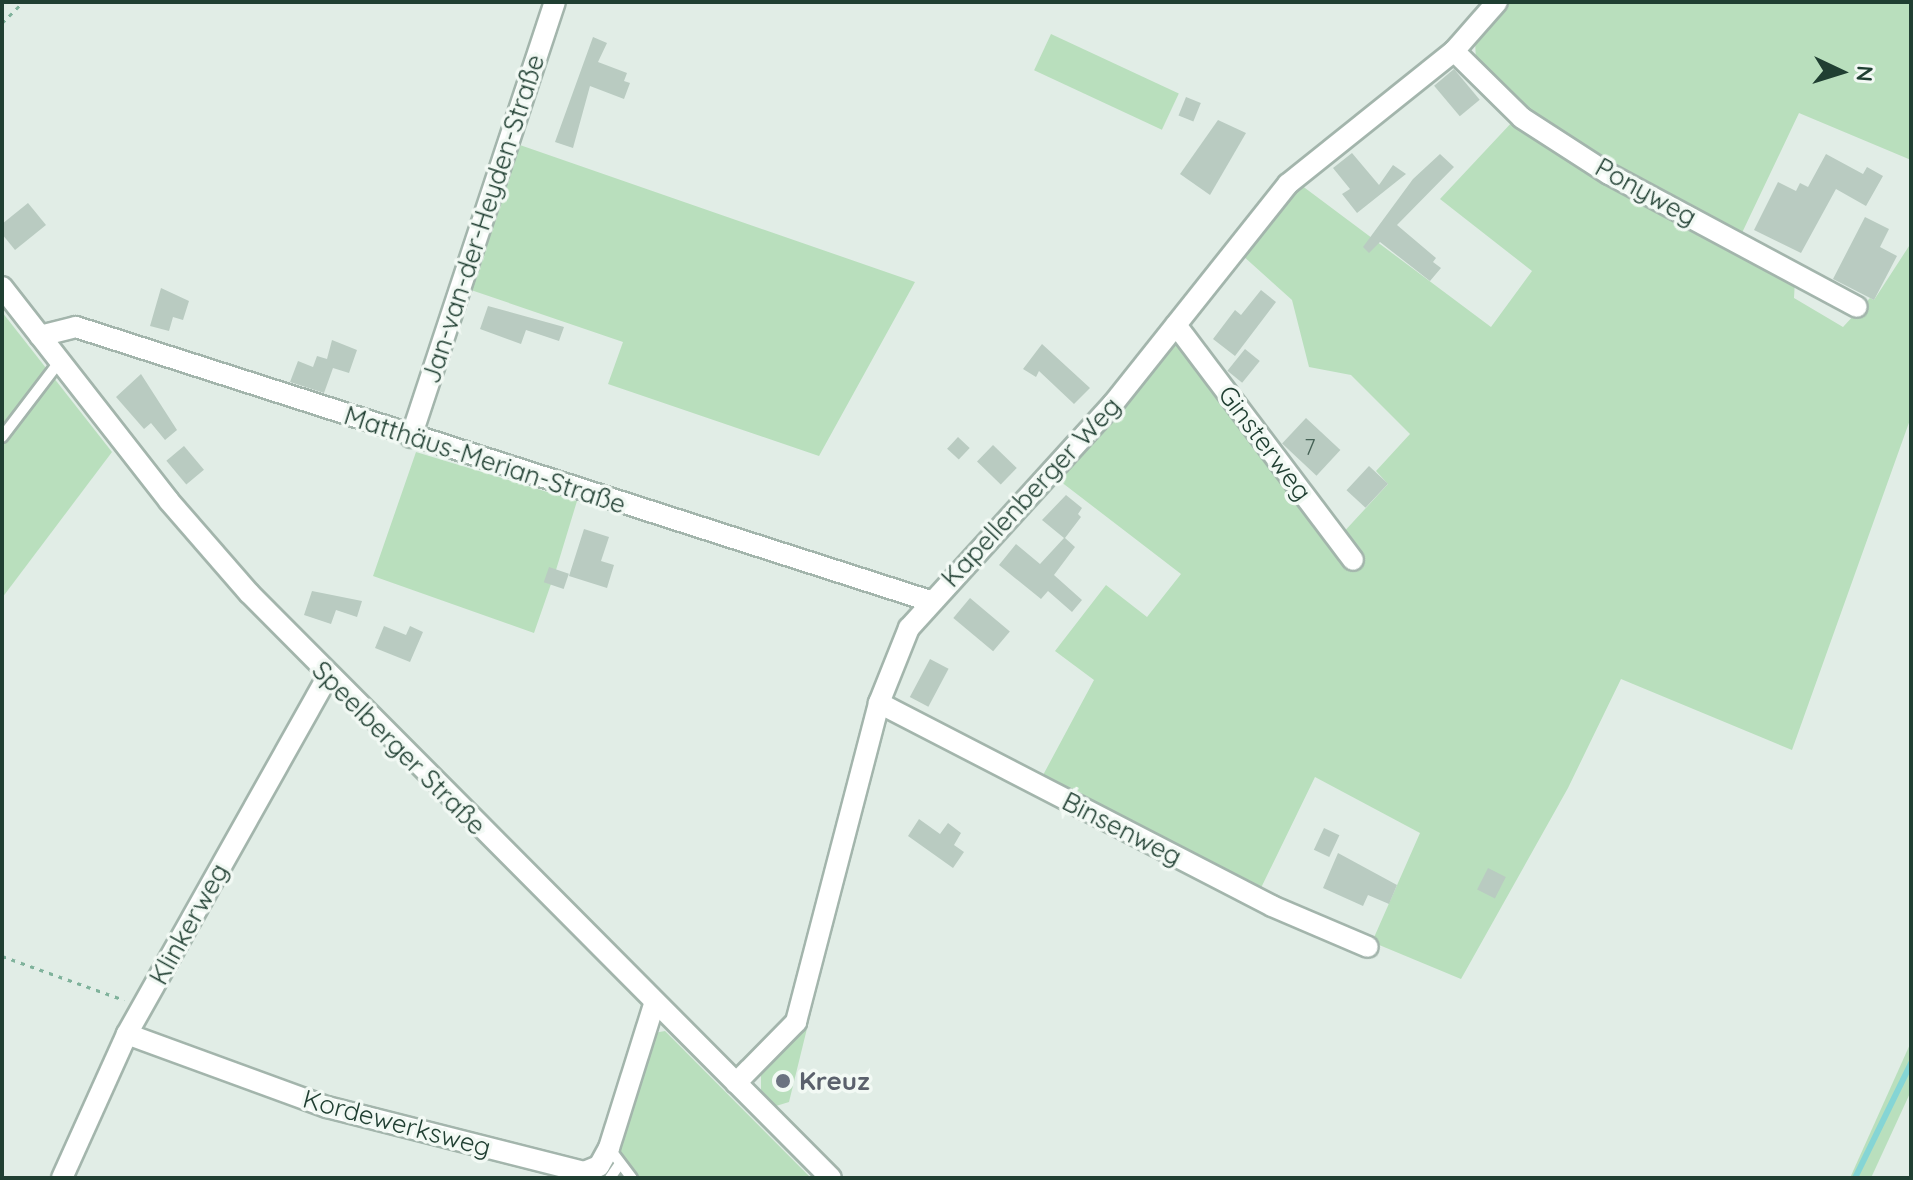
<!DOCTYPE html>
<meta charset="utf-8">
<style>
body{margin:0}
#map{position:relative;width:1913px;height:1180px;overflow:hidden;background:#e1ede6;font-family:Quicksand,sans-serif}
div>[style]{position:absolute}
.green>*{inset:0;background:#b9dfbd;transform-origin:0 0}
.stream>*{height:6px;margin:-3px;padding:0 3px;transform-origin:3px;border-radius:3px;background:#85d5d5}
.building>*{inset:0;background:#b9cbc1;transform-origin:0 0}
.path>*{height:3px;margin-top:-1.5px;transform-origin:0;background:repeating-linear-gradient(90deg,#7fb29b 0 4px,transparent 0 10px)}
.roads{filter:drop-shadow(2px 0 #a3b5ac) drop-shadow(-2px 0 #a3b5ac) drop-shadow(0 2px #a3b5ac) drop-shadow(0 -2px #a3b5ac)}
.service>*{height:10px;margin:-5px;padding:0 5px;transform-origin:5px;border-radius:5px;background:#fff}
.minor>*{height:20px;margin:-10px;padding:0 10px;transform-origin:10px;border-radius:10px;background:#fff}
.dots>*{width:22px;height:22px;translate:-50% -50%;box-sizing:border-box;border:4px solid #f2f9f4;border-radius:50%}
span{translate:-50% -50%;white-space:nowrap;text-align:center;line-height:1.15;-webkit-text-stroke:7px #f2f9f4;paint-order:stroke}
.number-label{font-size:22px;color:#466256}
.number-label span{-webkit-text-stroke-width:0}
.street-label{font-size:26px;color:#203f32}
.worship-label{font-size:26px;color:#5b616d;font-weight:700}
.left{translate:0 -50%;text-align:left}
.frame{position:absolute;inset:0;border:4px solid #203f32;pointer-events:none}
.north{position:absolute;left:1801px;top:32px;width:80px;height:80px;-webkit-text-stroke:6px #f2f9f4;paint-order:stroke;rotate:94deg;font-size:22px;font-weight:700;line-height:32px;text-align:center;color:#203f32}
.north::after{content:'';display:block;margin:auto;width:28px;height:36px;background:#203f32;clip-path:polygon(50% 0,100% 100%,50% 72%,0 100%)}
</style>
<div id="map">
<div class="green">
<i style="clip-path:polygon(1509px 2px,1911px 2px,1911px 160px,1799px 113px,1740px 237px,1610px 166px,1522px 109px,1476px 62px,1475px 40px)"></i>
<i style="left:1051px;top:34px;width:141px;height:40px;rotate:25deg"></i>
<i style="clip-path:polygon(1514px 120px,1795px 280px,1794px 298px,1843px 327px,1870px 298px,1874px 300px,1911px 243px,1911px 417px,1792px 750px,1621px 679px,1568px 788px,1461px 979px,1372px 942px,1420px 833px,1315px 777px,1259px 892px,1042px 777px,1094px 680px,1055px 651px,1106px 585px,1147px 617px,1181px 574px,1056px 478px,1172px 341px,1181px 341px,1341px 535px,1388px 484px,1376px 471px,1410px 434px,1351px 375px,1309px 367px,1292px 300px,1242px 255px,1301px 185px,1491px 327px,1532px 271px,1440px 199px)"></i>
<i style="clip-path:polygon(517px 144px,915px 282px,819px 456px,608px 384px,623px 342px,468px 289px)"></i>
<i style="clip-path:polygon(2px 312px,112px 452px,2px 598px)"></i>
<i style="clip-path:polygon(416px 452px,577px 501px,556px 570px,545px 582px,551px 584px,534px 633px,373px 576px)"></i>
<i style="clip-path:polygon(813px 1004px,789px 1102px,776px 1106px,761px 1090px,761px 1071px,800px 1029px)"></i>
<i style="clip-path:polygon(665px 1031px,811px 1178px,630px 1178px,613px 1173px,654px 1033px)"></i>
<i style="clip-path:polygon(1911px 1042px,1911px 1091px,1871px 1178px,1850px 1178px)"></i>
</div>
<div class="stream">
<i style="left:1855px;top:1178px;width:128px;rotate:-64deg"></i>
</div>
<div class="building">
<i style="clip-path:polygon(593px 37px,607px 43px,598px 62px,627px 73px,624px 81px,630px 83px,624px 99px,590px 86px,573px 148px,555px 142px)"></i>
<i style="left:1454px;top:69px;width:40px;height:26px;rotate:50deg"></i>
<i style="left:1186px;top:97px;width:16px;height:20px;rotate:22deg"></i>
<i style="clip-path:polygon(1218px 120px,1246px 133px,1210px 195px,1180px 174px)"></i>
<i style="clip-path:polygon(1352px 153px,1379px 185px,1393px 165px,1406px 174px,1357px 213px,1342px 194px,1350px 189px,1333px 168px)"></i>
<i style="clip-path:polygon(1440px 154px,1454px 167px,1397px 225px,1436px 258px,1433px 262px,1441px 268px,1430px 281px,1380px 242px,1369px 253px,1363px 247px,1413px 179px)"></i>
<i style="clip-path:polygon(1826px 154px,1863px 174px,1867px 167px,1883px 176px,1866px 206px,1836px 189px,1801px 253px,1754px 230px,1778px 182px,1796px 191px,1800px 183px,1808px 187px)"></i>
<i style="clip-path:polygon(28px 203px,46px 225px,15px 250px,2px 234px,2px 224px)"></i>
<i style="clip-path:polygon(1865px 217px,1889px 229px,1880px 247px,1897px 256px,1874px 300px,1833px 279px)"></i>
<i style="clip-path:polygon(161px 288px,189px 301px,183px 320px,173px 317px,169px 331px,150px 326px)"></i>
<i style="clip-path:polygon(1261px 290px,1276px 302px,1235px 356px,1213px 339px,1235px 310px,1241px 315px)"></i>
<i style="clip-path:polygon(488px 306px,564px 327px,559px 341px,526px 330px,521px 344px,480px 329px)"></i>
<i style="clip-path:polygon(332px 340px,357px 350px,349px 373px,333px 368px,324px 393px,290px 382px,298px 361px,313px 367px,317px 356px,327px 359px)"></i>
<i style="clip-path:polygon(1042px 344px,1090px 388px,1074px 404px,1039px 371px,1036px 377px,1023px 369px)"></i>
<i style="left:1245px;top:349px;width:19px;height:28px;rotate:39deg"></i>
<i style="clip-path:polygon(141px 374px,177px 430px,165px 440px,151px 423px,144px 429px,116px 397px)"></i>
<i style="left:1306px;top:418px;width:47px;height:35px;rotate:43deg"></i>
<i style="left:958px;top:437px;width:16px;height:16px;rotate:43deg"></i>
<i style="left:993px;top:445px;width:33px;height:23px;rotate:44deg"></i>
<i style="left:184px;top:446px;width:31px;height:23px;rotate:50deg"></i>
<i style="left:1369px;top:466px;width:26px;height:33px;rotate:43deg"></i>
<i style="clip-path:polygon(1066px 495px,1082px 508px,1078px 514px,1081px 517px,1065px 538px,1075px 547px,1054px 575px,1082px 600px,1072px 612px,1048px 591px,1041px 599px,999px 565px,1016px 544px,1040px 564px,1064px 538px,1042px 520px)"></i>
<i style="clip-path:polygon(584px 529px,609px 537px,601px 561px,614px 565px,607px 588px,569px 576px)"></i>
<i style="left:549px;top:567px;width:21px;height:16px;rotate:19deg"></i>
<i style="clip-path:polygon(312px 591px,362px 601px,357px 617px,336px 610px,331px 624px,304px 615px)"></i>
<i style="left:970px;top:598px;width:52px;height:26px;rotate:40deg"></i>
<i style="clip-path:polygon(384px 626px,406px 635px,410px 626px,423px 632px,410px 662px,375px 648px)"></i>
<i style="left:930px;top:659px;width:21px;height:43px;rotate:28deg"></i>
<i style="clip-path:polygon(919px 819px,940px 834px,948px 823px,961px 833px,954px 845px,964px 852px,953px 868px,908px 836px)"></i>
<i style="left:1324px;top:828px;width:17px;height:24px;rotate:25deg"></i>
<i style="clip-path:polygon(1338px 853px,1397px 885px,1389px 904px,1368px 895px,1363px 906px,1323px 888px)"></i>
<i style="left:1488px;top:868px;width:20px;height:24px;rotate:27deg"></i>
</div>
<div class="path">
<i style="left:2px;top:23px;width:30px;rotate:-45deg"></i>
<i style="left:2px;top:956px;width:130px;rotate:19.8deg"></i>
</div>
<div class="roads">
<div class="service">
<i style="left:2px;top:437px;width:96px;rotate:-52.7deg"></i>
<i style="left:609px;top:1148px;width:38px;rotate:53deg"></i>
<i style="left:610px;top:1178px;width:16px;rotate:-55deg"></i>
</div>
<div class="minor">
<i style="left:1454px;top:51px;width:95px;rotate:44.6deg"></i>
<i style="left:1522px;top:118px;width:103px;rotate:32.8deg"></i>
<i style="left:1609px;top:174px;width:281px;rotate:28.2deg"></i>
<i style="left:2px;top:287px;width:271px;rotate:52deg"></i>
<i style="left:169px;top:501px;width:122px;rotate:49deg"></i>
<i style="left:249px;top:593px;width:825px;rotate:45.15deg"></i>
<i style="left:1176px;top:325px;width:294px;rotate:53deg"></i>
<i style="left:40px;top:336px;width:37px;rotate:-14deg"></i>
<i style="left:76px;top:327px;width:897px;rotate:17.79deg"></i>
<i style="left:411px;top:437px;width:458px;rotate:-71.7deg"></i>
<i style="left:879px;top:703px;width:442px;rotate:27.3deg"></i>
<i style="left:1272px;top:906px;width:104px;rotate:23.1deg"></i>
<i style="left:127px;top:1034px;width:213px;rotate:20.1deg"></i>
<i style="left:327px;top:1107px;width:265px;rotate:14.2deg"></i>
<i style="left:584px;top:1172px;width:16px;rotate:-22deg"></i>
<i style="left:599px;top:1166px;width:21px;rotate:-61deg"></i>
<i style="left:609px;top:1148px;width:151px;rotate:-72.6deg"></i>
<i style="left:736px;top:1083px;width:86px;rotate:-45.5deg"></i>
<i style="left:796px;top:1022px;width:330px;rotate:-75.4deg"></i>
<i style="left:879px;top:703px;width:81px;rotate:-68.2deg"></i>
<i style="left:909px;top:628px;width:303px;rotate:-47.7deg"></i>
<i style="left:1113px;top:404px;width:281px;rotate:-51.5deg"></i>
<i style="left:1288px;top:184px;width:213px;rotate:-38.7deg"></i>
<i style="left:1454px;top:51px;width:65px;rotate:-48.7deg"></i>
<i style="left:62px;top:1178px;width:158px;rotate:-65.7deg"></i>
<i style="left:127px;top:1034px;width:411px;rotate:-60.7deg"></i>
</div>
</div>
<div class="dots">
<i style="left:783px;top:1081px;background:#6b7280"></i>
</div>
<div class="number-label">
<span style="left:1310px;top:448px">7</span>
</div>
<div class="street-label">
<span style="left:1646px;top:192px;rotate:29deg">Ponyweg</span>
<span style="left:483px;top:219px;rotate:-72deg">Jan-van-der-Heyden-Straße</span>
<span style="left:1265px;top:443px;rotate:53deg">Ginsterweg</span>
<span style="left:485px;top:460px;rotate:18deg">Matthäus-Merian-Straße</span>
<span style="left:1031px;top:492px;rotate:-47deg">Kapellenberger Weg</span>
<span style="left:399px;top:748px;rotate:45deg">Speelberger Straße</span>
<span style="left:1122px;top:829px;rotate:27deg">Binsenweg</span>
<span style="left:189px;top:924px;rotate:-61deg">Klinkerweg</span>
<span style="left:397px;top:1123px;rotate:15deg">Kordewerksweg</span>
</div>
<div class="worship-label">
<span class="left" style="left:799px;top:1081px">Kreuz</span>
</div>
<div class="frame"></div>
<div class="north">N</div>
</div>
